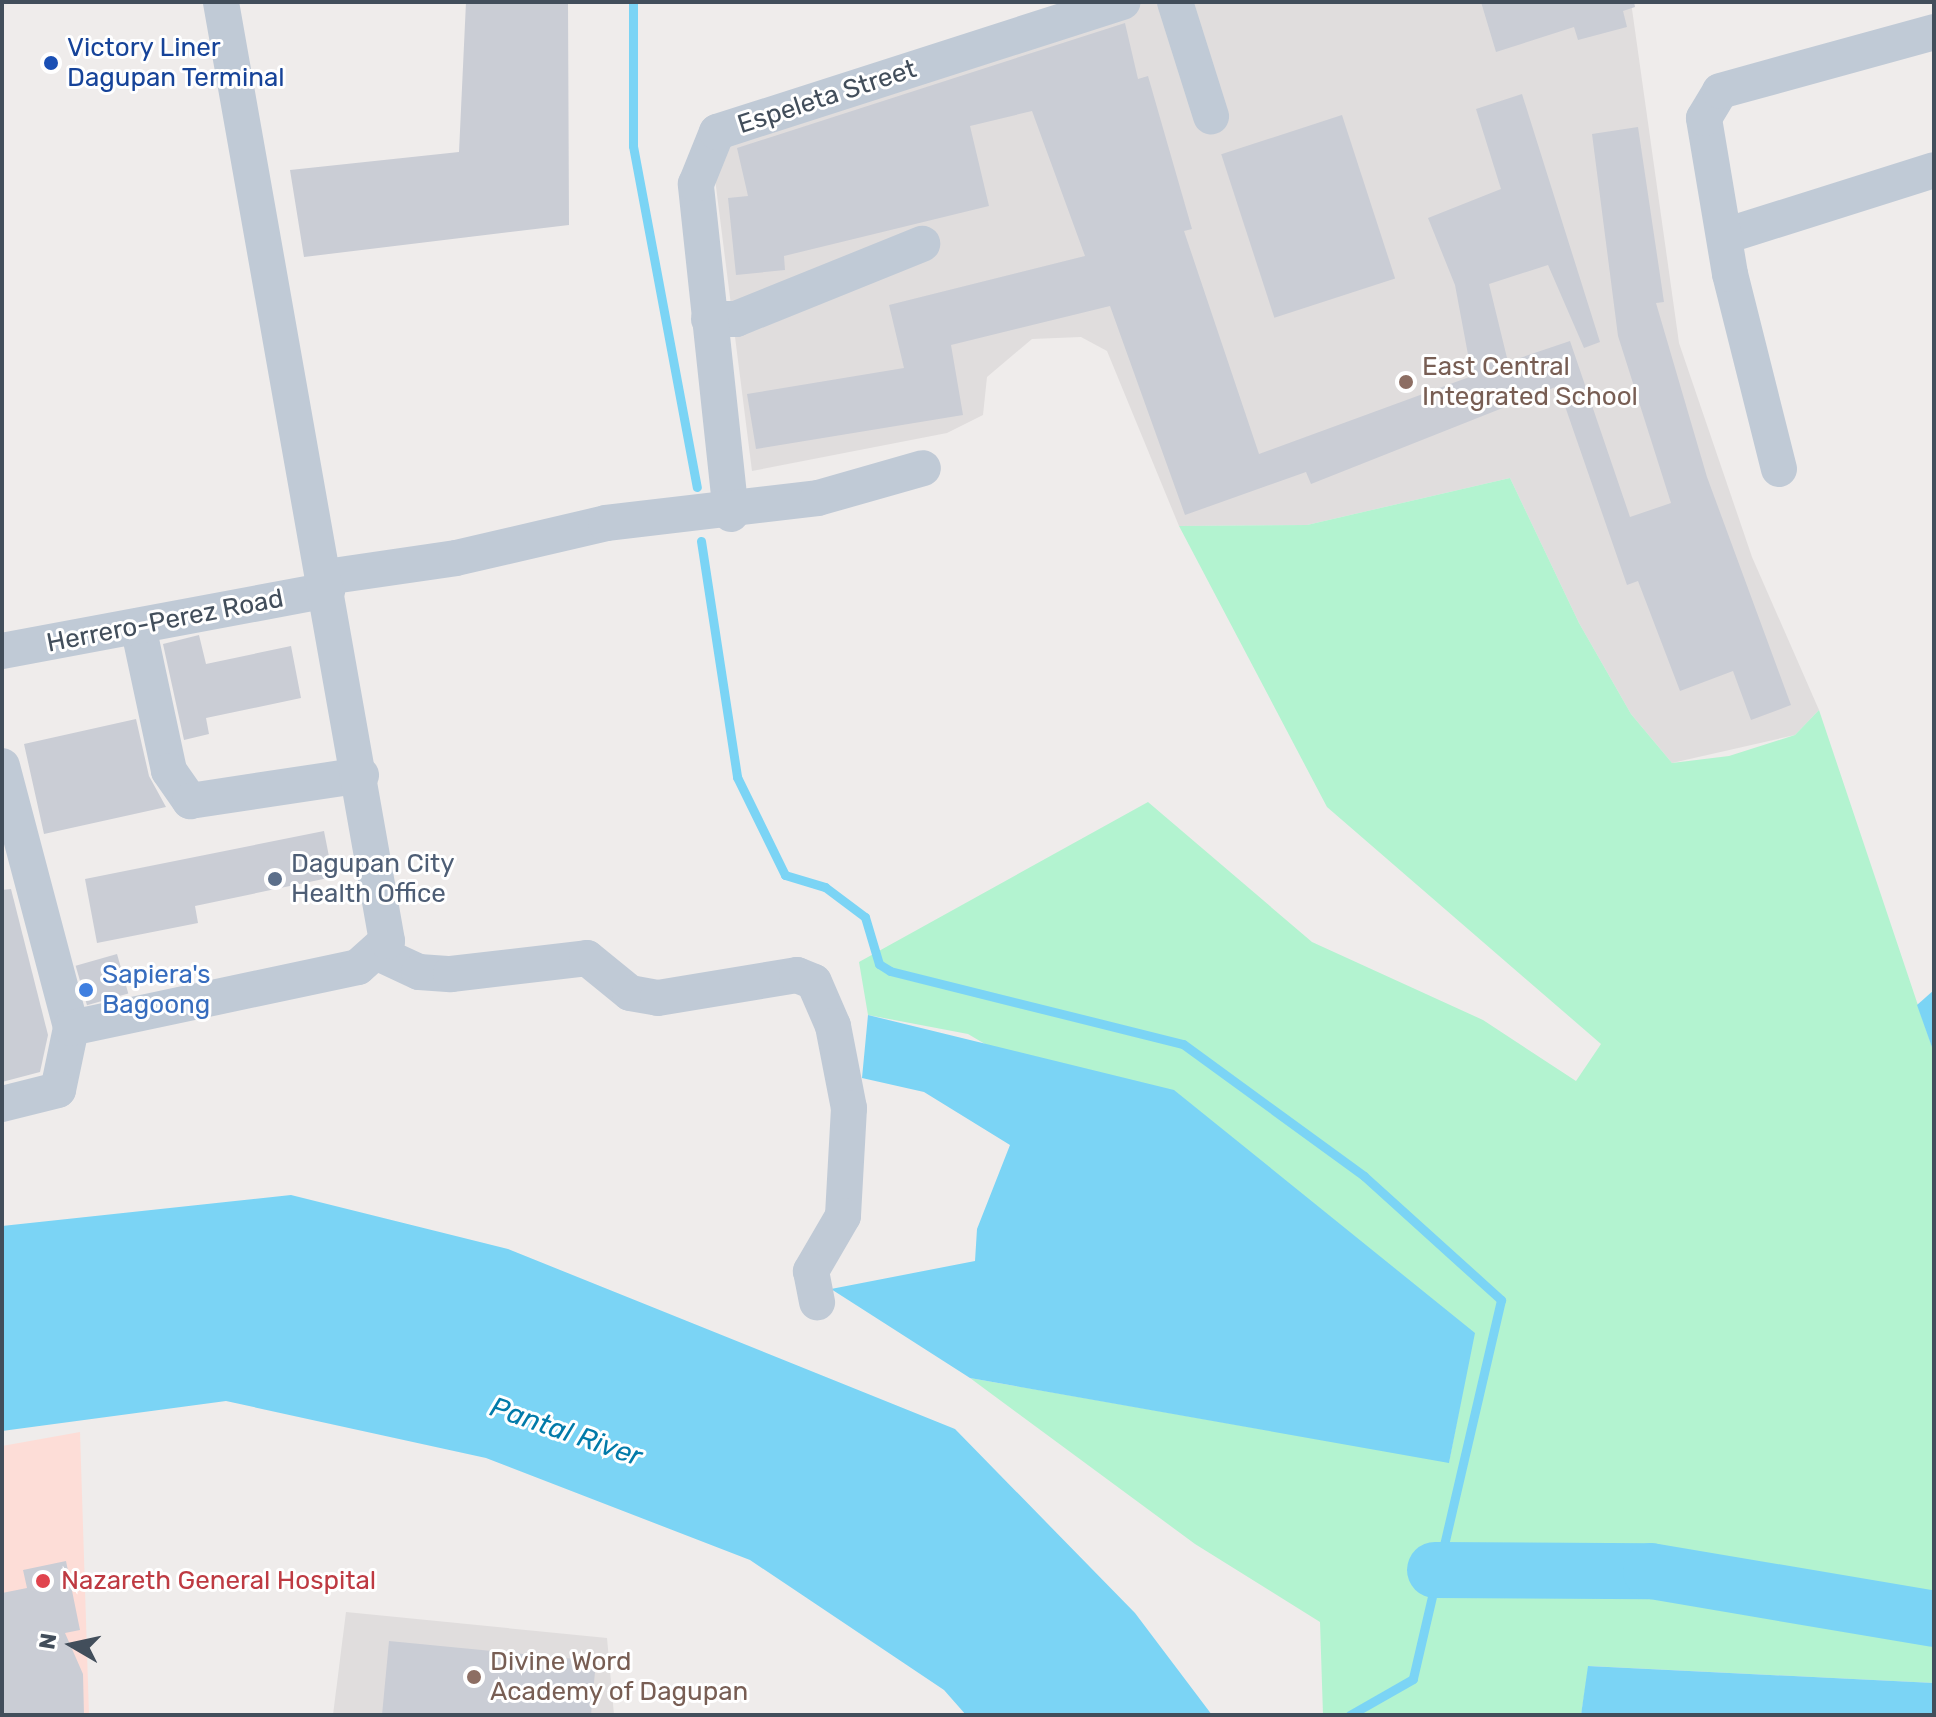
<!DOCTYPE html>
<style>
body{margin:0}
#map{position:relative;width:1936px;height:1717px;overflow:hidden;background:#efeceb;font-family:Rubik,sans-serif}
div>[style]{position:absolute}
.education>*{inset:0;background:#e0dddd}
.medical>*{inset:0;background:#fdddd7}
.green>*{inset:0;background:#b3f3d0}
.water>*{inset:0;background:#7bd4f5}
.stream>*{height:9px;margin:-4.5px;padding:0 4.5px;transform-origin:4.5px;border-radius:4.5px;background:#7bd4f5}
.river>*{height:56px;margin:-28px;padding:0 28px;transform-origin:28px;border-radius:28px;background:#7bd4f5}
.building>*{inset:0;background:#cacdd5;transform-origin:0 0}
.minor>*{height:36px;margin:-18px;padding:0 18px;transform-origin:18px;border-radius:18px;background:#c0cad6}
.dots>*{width:22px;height:22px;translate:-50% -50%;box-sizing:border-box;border:4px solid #fff;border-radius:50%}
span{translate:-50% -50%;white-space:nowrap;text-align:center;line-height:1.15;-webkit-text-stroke:6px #fff;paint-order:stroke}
.transit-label{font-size:26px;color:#164399}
.left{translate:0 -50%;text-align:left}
.street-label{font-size:26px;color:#424e5b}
.education-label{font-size:26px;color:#785e54}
.service-label{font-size:26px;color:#4e5e75}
.shop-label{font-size:26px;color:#366cbe}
.health-label{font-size:26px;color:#be3a42}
.water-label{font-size:28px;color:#017aa9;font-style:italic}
.frame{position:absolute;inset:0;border:4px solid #424e5b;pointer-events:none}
.north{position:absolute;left:32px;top:1605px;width:80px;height:80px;-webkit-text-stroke:6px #fff;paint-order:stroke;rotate:279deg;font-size:22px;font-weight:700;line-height:32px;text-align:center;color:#424e5b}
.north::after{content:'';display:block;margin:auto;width:28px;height:36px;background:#424e5b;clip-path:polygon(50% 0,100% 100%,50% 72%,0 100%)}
</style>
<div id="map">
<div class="education">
<i style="clip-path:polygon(1144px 2px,1631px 2px,1679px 343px,1752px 557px,1819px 710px,1795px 735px,1672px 763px,1631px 714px,1579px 623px,1510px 478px,1307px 525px,1179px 526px,1107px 351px,1081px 337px,1032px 339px,987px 377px,983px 415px,947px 433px,752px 471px,714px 171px,727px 130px)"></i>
<i style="clip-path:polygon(346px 1612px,607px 1638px,614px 1715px,333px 1715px)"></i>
</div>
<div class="medical">
<i style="clip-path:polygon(80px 1432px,89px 1715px,2px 1715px,2px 1446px)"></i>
</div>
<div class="green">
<i style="clip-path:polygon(1510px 478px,1579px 623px,1631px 714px,1672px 763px,1729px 756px,1795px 735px,1819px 710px,1934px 1053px,1934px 1683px,1589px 1666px,1581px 1715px,1323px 1715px,1320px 1622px,1195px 1544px,970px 1378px,1449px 1462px,1474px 1333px,968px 1034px,868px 1015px,859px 962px,1148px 802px,1312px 942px,1483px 1020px,1576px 1081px,1601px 1044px,1327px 807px,1179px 526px,1307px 525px)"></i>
</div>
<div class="water">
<i style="clip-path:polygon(1934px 990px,1934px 1053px,1917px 1005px)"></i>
<i style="clip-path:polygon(868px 1015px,1174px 1090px,1475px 1333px,1449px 1463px,970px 1378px,831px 1289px,975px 1261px,977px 1229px,1010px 1145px,924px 1092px,862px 1078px)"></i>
<i style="clip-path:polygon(291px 1195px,508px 1249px,955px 1429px,1135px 1613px,1212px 1715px,966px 1715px,944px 1690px,750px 1560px,486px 1458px,226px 1401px,2px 1431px,2px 1226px)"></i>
<i style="clip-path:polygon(1588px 1666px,1934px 1683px,1934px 1715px,1581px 1715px)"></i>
</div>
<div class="stream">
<i style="left:633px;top:2px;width:144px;rotate:90deg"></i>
<i style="left:633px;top:146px;width:347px;rotate:79.4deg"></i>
<i style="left:701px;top:541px;width:239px;rotate:81.3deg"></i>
<i style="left:737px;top:777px;width:109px;rotate:63.9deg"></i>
<i style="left:785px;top:875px;width:42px;rotate:16.7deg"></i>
<i style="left:825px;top:887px;width:50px;rotate:36.9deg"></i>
<i style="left:865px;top:917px;width:49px;rotate:73.4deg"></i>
<i style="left:879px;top:964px;width:13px;rotate:32deg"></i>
<i style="left:890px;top:971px;width:302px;rotate:14deg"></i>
<i style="left:1183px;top:1044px;width:224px;rotate:36.1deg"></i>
<i style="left:1364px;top:1176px;width:185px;rotate:42.1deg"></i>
<i style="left:1501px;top:1300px;width:389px;rotate:103.1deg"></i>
<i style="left:1413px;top:1679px;width:73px;rotate:150.3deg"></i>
</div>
<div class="river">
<i style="left:1435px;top:1570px;width:216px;rotate:0.3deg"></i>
<i style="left:1651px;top:1571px;width:287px;rotate:9.6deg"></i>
</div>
<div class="building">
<i style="clip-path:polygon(466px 2px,568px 2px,569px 225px,304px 257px,290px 170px,459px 152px)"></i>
<i style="clip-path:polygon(1481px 2px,1634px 2px,1635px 7px,1623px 11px,1627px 27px,1578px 40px,1574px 27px,1496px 52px)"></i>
<i style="clip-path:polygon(1125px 23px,1138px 79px,1148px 76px,1192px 229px,1184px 231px,1259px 454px,1472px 376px,1455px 285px,1428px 218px,1501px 189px,1476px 109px,1522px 94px,1600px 342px,1584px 348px,1548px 265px,1489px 284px,1508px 362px,1570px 341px,1630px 517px,1671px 503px,1618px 336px,1592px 134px,1638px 127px,1664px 302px,1656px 303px,1707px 477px,1791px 705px,1751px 720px,1733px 671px,1680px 691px,1638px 581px,1627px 585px,1558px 386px,1311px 484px,1306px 472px,1185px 515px,1110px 306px,951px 345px,963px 415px,756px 449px,747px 394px,904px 368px,889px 305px,1085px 256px,1032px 111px,970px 126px,989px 206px,784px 256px,785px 270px,736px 275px,728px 198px,748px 196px,737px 148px)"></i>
<i style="left:1342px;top:115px;width:172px;height:127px;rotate:72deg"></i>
<i style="clip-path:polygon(199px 635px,206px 664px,291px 646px,301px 698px,206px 718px,209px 734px,184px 740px,163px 644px)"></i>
<i style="clip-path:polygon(136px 719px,149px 776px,166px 807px,44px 834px,24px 744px)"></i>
<i style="clip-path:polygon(324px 831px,333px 877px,195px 906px,198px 923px,97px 943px,85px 879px)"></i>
<i style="clip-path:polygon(11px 889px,48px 1035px,40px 1072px,2px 1082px,2px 890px)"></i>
<i style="left:117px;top:954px;width:41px;height:43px;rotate:74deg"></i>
<i style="clip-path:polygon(66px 1561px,80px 1630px,65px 1633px,83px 1674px,84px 1715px,2px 1715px,2px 1593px,27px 1588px,23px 1570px)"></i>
<i style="clip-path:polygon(389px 1641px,596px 1661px,591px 1715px,382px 1715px)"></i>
</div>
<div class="minor">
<i style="left:1175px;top:2px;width:120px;rotate:72.5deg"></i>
<i style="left:1725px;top:236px;width:219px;rotate:-17.5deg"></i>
<i style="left:709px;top:319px;width:27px"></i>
<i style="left:736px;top:319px;width:201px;rotate:-22deg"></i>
<i style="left:1779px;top:469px;width:201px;rotate:-104.1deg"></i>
<i style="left:1730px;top:274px;width:158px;rotate:-99.5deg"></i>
<i style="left:1704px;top:118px;width:31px;rotate:-59deg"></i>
<i style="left:1720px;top:91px;width:222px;rotate:-15.4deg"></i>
<i style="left:731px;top:514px;width:332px;rotate:-96.1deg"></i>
<i style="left:696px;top:184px;width:56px;rotate:-68deg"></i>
<i style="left:717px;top:132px;width:426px;rotate:-17.8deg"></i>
<i style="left:326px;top:577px;width:131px;rotate:-8.3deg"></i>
<i style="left:456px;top:558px;width:154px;rotate:-13.1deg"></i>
<i style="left:606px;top:523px;width:213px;rotate:-6.7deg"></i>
<i style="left:818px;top:498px;width:109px;rotate:-15.9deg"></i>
<i style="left:138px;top:626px;width:148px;rotate:77.9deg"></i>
<i style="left:169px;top:771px;width:37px;rotate:55deg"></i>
<i style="left:190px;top:801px;width:173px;rotate:-8.6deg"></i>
<i style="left:2px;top:651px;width:331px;rotate:-10.6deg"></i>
<i style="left:2px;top:766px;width:271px;rotate:75.2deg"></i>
<i style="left:71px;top:1028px;width:63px;rotate:101.8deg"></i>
<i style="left:58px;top:1090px;width:58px;rotate:166deg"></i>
<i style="left:380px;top:954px;width:43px;rotate:24.8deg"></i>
<i style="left:419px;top:972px;width:32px;rotate:4deg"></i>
<i style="left:451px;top:974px;width:137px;rotate:-6.7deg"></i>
<i style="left:587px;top:958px;width:55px;rotate:39.1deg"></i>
<i style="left:630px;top:993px;width:28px;rotate:10deg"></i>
<i style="left:658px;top:998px;width:141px;rotate:-9.4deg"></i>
<i style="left:797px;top:975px;width:18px;rotate:22deg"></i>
<i style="left:814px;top:982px;width:48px;rotate:66.6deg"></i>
<i style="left:833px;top:1026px;width:84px;rotate:79deg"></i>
<i style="left:849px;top:1108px;width:108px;rotate:93.2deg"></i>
<i style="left:843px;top:1216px;width:64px;rotate:120.2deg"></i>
<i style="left:811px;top:1271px;width:32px;rotate:79deg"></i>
<i style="left:71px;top:1028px;width:293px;rotate:-12deg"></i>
<i style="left:358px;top:967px;width:39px;rotate:-42deg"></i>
<i style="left:387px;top:941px;width:954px;rotate:-100.03deg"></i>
</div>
<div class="dots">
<i style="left:51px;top:63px;background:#1a4fb4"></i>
<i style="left:1406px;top:382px;background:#8d6e63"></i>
<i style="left:275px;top:879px;background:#5c6f8a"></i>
<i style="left:86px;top:990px;background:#3f7fe0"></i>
<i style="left:43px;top:1581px;background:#e0444e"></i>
<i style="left:474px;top:1677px;background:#8d6e63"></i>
</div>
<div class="transit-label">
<span class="left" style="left:67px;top:63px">Victory Liner<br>Dagupan Terminal</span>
</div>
<div class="street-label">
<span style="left:827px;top:97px;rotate:-18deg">Espeleta Street</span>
<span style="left:165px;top:621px;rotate:-11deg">Herrero-Perez Road</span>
</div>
<div class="education-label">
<span class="left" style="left:1422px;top:382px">East Central<br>Integrated School</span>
<span class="left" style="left:490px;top:1677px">Divine Word<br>Academy of Dagupan</span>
</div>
<div class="service-label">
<span class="left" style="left:291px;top:879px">Dagupan City<br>Health Office</span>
</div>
<div class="shop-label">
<span class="left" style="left:102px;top:990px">Sapiera's<br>Bagoong</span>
</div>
<div class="health-label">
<span class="left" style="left:61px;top:1581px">Nazareth General Hospital</span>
</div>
<div class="water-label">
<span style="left:566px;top:1432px;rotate:19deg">Pantal River</span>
</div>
<div class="frame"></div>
<div class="north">N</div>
</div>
